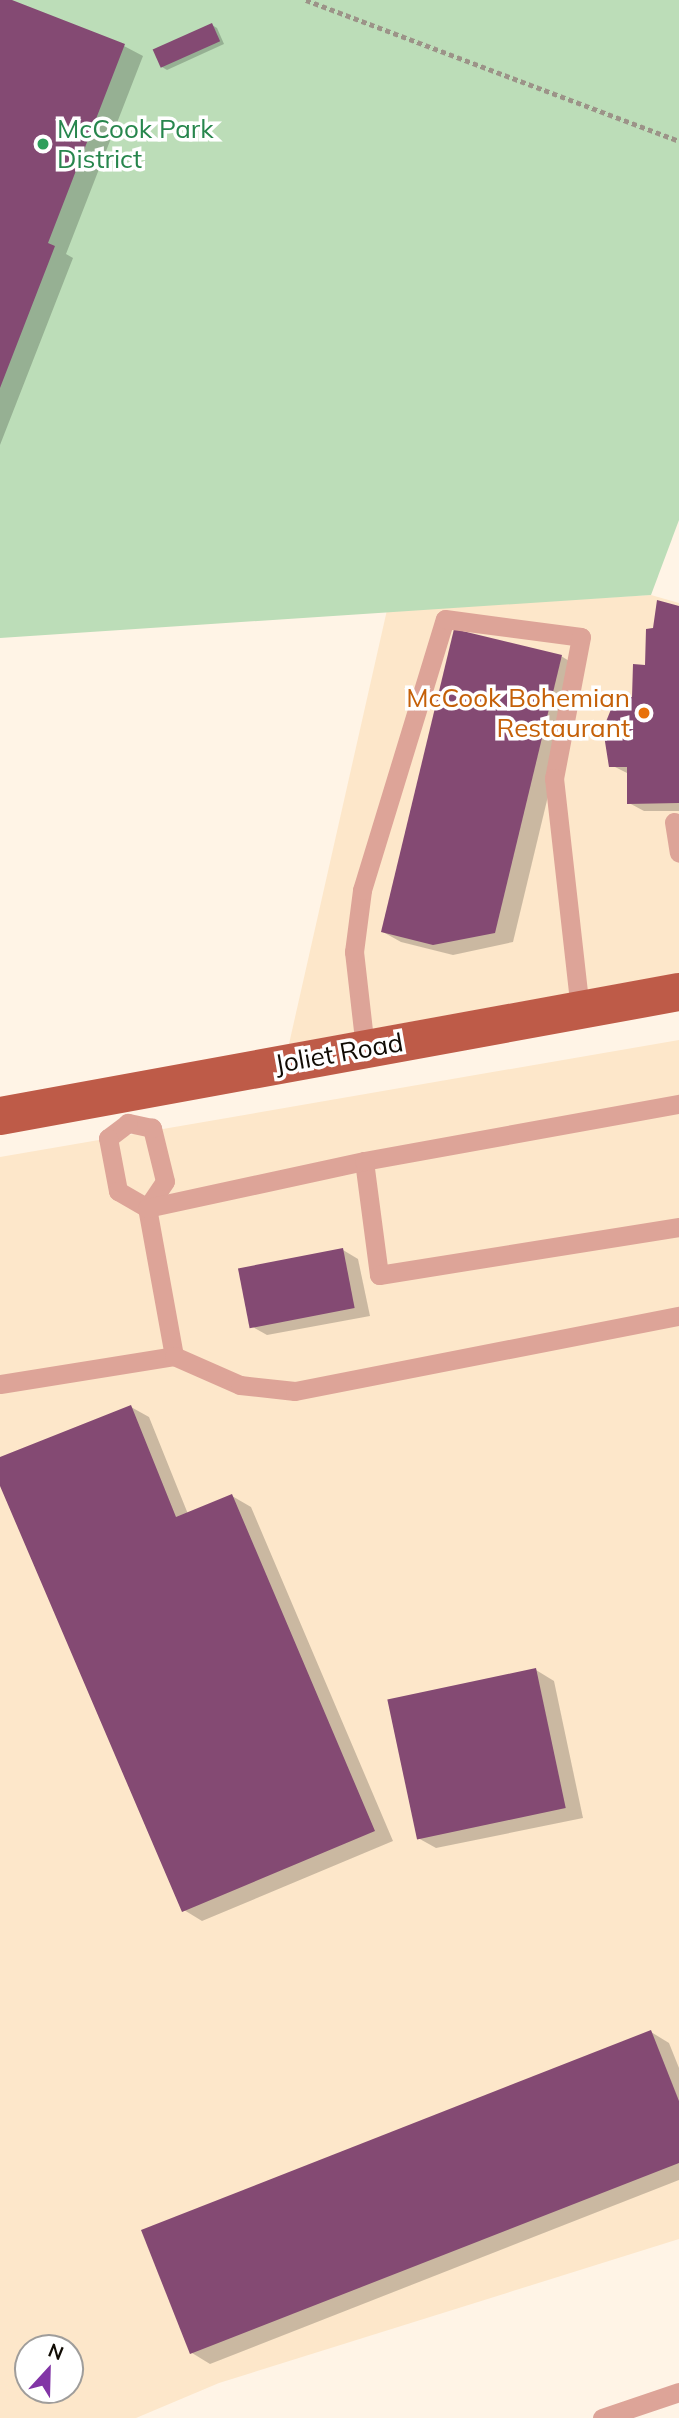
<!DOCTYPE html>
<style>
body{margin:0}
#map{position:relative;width:679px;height:2418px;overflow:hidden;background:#fff4e6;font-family:Mulish,sans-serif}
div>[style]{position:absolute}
.built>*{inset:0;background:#fde7ca}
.green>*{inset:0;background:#bcddb8}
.shadow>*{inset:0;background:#0003}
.building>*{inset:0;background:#844a73;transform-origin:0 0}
.path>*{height:4.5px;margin-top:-2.25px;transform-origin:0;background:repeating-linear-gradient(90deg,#9c9388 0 5px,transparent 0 8.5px)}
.lane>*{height:19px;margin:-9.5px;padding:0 9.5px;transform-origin:9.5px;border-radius:9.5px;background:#dda498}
.primary>*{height:38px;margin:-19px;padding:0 19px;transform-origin:19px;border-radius:19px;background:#be5b48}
.dots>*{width:19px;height:19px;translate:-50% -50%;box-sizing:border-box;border:4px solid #fff;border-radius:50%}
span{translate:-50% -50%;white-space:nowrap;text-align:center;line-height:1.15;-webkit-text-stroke:7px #fff;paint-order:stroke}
.leisure-label{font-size:26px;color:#27864d}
.left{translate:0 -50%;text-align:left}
.food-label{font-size:26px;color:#c56008}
.right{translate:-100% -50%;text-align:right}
.street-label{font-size:26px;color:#100b04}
.north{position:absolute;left:14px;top:2334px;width:70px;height:70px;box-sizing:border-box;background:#fff;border:2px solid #9f9d9b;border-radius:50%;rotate:22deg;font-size:19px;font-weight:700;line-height:28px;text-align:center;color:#100b04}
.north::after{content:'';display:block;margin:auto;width:24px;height:32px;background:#8235a6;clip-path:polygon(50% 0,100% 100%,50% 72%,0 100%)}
</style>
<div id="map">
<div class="built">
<i style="clip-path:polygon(651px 595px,679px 603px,679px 973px,289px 1044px,387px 610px)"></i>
<i style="clip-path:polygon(evenodd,679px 1040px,679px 2239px,219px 2383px,136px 2418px,0 2418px,0 1157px,679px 1040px,28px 2348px,70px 2348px,70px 2390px,28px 2390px,28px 2348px)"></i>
</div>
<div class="green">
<i style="clip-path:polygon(0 0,679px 0,679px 520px,651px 595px,0 638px)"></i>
</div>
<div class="shadow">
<i style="clip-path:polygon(0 0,124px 46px,143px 56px,66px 254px,73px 258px,0 445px)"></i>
<i style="clip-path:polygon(212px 25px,217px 28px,224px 44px,167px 70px,162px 67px)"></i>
<i style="clip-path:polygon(679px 608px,679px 811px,644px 811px,629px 803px,629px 774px,611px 765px,647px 667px,655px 630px)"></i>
<i style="clip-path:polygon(561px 656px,579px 667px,513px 942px,453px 955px,401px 942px,383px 932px)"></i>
<i style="clip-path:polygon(343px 1250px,358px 1259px,370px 1316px,267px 1335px,251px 1326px)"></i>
<i style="clip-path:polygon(131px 1407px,149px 1417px,188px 1514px,232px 1496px,251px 1507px,393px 1841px,202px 1921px,184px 1910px,0 1481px,0 1459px)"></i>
<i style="clip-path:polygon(536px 1670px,554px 1681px,583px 1818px,436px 1848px,418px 1838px)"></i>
<i style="clip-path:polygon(651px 2032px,669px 2043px,679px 2068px,679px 2180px,210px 2364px,192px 2353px)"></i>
</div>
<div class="building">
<i style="clip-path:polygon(0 0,12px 0,125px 44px,48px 243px,55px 246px,0 388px)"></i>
<i style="left:212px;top:23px;width:20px;height:65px;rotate:66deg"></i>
<i style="clip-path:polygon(657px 600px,679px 606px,679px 803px,627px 804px,627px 767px,609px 767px,603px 729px,616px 697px,632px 697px,633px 664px,645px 665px,646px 629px,653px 628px)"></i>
<i style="clip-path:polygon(454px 629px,562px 655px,495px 933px,433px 945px,381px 932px)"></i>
<i style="left:343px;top:1248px;width:61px;height:107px;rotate:79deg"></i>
<i style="clip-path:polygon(131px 1405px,176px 1517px,232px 1494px,375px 1831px,182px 1912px,0 1486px,0 1457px)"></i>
<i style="left:536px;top:1668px;width:143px;height:152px;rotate:78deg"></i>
<i style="clip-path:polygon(651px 2030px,679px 2101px,679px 2163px,190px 2354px,141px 2230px)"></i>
</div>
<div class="path">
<i style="left:306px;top:0;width:399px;rotate:20.7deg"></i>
</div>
<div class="lane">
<i style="left:674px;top:822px;width:31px;rotate:81deg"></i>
<i style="left:365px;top:1048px;width:97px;rotate:-96.5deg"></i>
<i style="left:354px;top:952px;width:63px;rotate:-82.6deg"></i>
<i style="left:362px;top:890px;width:283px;rotate:-73deg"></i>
<i style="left:445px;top:619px;width:137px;rotate:7.5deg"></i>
<i style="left:581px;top:637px;width:144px;rotate:100.8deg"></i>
<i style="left:554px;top:778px;width:233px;rotate:83.6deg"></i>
<i style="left:364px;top:1161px;width:115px;rotate:82.5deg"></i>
<i style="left:379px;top:1275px;width:304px;rotate:-9.1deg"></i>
<i style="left:174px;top:1356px;width:150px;rotate:-100.3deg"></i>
<i style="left:147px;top:1208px;width:32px;rotate:-56deg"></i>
<i style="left:165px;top:1181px;width:55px;rotate:-103.8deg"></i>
<i style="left:152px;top:1128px;width:25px;rotate:-168deg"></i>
<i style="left:128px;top:1123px;width:25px;rotate:143deg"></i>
<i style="left:108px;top:1138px;width:54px;rotate:79.3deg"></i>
<i style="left:118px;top:1191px;width:34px;rotate:30deg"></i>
<i style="left:147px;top:1208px;width:222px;rotate:-12.2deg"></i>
<i style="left:364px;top:1161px;width:320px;rotate:-10.3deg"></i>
<i style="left:0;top:1384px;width:176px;rotate:-9.1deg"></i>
<i style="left:174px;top:1356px;width:72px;rotate:23.7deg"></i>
<i style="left:240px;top:1385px;width:55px;rotate:6.2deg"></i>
<i style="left:295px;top:1391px;width:391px;rotate:-11.1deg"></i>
<i style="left:602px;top:2418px;width:81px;rotate:-18.7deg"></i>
</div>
<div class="primary">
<i style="left:0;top:1116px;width:690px;rotate:-10.35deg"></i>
</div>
<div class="dots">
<i style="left:43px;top:144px;background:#2e9e5b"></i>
<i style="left:644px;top:713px;background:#e8710a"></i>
</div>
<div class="leisure-label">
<span class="left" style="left:57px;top:144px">McCook Park<br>District</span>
</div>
<div class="food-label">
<span class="right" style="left:630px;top:713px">McCook Bohemian<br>Restaurant</span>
</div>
<div class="street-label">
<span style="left:339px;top:1053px;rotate:-10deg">Joliet Road</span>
</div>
<div class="north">N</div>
</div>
